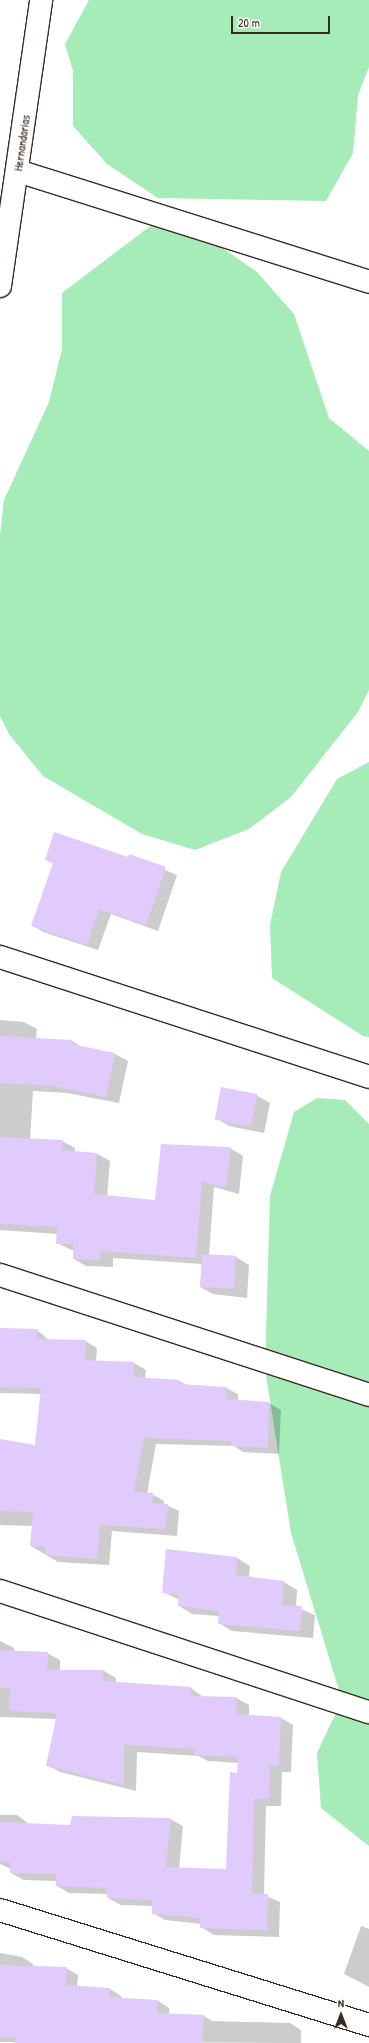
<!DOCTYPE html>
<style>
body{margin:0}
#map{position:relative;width:369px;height:2043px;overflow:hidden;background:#fff;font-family:"Patrick Hand",sans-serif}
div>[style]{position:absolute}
.green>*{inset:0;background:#a6ecb8}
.shadow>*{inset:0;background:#0003}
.building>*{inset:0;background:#e1cbfc;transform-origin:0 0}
.roads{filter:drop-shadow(1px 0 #3b2a1e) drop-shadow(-1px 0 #3b2a1e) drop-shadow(0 1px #3b2a1e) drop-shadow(0 -1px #3b2a1e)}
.minor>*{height:22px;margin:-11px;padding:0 11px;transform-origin:11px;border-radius:11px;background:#fff}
span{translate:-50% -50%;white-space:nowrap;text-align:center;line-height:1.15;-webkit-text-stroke:3px #fff;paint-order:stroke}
.street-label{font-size:12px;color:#3b2a1e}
.north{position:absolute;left:321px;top:1995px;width:40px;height:40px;-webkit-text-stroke:3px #fff;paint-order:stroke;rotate:0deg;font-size:11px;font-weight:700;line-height:16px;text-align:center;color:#3b2a1e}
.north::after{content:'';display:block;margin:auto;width:14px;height:18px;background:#3b2a1e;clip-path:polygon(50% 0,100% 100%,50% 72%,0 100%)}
.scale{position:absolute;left:231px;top:16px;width:99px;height:18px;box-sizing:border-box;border:2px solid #3b2a1e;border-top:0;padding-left:5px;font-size:12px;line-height:14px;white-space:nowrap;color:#3b2a1e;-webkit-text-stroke:3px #fff;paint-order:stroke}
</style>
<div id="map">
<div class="green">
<i style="clip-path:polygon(89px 0,369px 0,369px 67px,358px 95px,353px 153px,326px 201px,158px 198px,107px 164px,73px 126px,73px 71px,65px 44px)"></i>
<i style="clip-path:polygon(153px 224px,211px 240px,257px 272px,294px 314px,329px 418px,369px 451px,369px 690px,358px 712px,291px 797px,249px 829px,195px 850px,142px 834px,43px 776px,9px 734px,0 716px,0 535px,4px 500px,49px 402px,62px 349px,62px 293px)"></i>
<i style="clip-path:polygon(369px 762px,369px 1037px,363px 1036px,272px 978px,270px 925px,281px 872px,337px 779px)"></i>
<i style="clip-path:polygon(317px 1098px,345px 1100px,369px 1124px,369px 1846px,321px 1808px,317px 1753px,342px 1700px,291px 1533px,265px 1369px,270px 1196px,294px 1112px)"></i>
</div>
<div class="shadow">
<i style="clip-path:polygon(130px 855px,177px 875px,158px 931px,111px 914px,98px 950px,43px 932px,32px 925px,54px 864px,46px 860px,129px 859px)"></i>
<i style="clip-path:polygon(0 1020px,24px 1022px,37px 1029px,36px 1039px,72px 1041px,82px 1047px,115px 1054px,128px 1061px,119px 1103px,67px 1093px,33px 1091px,30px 1140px,62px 1141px,75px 1148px,75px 1152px,97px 1154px,110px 1161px,107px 1197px,156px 1201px,230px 1148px,243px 1156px,239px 1194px,214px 1187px,209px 1256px,236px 1257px,249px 1265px,247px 1298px,213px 1294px,200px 1287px,202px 1264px,113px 1258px,113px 1267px,86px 1266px,74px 1259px,74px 1251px,57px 1243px,58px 1234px,0 1230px)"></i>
<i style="clip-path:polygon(256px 1095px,270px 1103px,264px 1133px,229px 1126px,216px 1118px)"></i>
<i style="clip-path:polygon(0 1330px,38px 1331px,49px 1340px,85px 1341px,97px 1348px,96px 1362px,134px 1363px,146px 1370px,145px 1379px,179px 1381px,187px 1385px,226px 1388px,238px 1394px,238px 1401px,269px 1403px,281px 1410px,279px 1454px,243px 1452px,234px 1446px,156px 1444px,147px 1494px,152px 1494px,164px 1501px,164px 1504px,179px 1511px,177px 1536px,112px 1531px,109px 1565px,58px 1562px,31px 1546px,33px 1526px,0 1525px,0 1440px,36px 1447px,42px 1394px,0 1393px)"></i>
<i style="clip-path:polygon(237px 1558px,250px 1566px,249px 1578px,284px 1582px,297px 1590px,296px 1607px,315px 1615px,313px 1638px,232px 1631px,219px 1623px,219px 1616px,192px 1614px,179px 1606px,180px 1600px,163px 1592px)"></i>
<i style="clip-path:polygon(0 1641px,14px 1648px,14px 1652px,47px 1653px,60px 1660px,60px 1671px,104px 1671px,116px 1678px,116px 1683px,191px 1688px,203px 1697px,236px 1698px,249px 1705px,249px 1716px,281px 1718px,293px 1725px,291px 1772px,282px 1772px,281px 1806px,266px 1806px,264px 1895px,280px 1902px,279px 1937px,214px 1935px,201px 1927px,201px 1924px,165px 1920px,153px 1913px,153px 1906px,121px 1905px,108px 1898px,108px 1894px,69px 1893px,57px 1886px,57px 1881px,24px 1880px,11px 1873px,11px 1869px,0 1864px,0 1815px,17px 1815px,29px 1824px,71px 1826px,170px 1819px,183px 1826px,179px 1869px,227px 1870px,239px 1763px,208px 1761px,198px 1756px,137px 1752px,136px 1791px,60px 1772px,47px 1765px,57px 1719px,0 1717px)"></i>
<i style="clip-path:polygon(361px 1926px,369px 1929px,369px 1987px,344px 1974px)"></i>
<i style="clip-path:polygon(0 1953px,22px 1957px,33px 1964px,33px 1967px,66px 1968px,78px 1975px,77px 1987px,110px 1989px,121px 1996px,121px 1998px,158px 2001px,169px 2008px,169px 2014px,204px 2016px,212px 2021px,290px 2023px,301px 2030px,301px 2043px,0 2042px)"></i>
</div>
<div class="building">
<i style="clip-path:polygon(54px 832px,128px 857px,129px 854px,166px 867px,146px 925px,99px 909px,87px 945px,31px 926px,53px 863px,45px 860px)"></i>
<i style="clip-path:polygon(0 1036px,72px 1040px,72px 1044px,115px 1053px,106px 1097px,53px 1086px,0 1083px)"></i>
<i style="left:221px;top:1087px;width:37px;height:33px;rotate:11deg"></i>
<i style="clip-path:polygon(0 1137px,63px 1140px,62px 1150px,97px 1153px,94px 1194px,155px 1200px,161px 1144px,231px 1147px,226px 1188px,202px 1181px,196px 1258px,101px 1251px,100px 1260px,73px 1259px,73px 1244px,56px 1244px,57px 1227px,0 1224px)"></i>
<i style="left:202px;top:1254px;width:34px;height:33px;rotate:3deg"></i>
<i style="clip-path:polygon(0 1328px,38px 1329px,37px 1339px,86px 1340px,85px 1360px,134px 1362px,134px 1377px,180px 1380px,179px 1384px,227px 1387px,226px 1399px,269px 1402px,268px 1448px,231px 1446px,231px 1441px,144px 1438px,134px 1492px,153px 1493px,152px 1503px,168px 1504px,165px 1529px,100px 1525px,97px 1559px,45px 1555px,46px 1547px,30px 1546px,33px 1512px,0 1511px,0 1439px,35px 1445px,41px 1388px,0 1387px)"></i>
<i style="clip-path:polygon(166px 1549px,237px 1557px,236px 1575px,284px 1581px,282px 1605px,302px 1606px,300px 1631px,218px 1624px,219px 1611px,178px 1606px,179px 1594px,162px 1593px)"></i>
<i style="clip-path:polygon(0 1650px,48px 1652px,47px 1670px,104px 1670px,103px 1681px,191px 1687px,191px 1696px,237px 1697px,236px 1714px,281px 1717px,279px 1766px,270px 1765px,269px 1799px,254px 1799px,252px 1894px,268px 1894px,267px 1930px,200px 1928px,200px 1918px,152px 1914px,152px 1900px,107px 1898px,107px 1888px,56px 1886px,56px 1874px,10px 1873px,10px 1862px,0 1862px,0 1822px,70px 1825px,72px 1816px,171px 1818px,166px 1867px,226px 1869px,230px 1772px,237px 1773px,238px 1757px,194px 1755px,195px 1749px,124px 1745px,124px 1785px,46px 1766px,57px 1713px,9px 1711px,10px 1688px,0 1688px)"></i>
<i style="clip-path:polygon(0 1965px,67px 1967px,66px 1985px,110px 1988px,109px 1997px,158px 2000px,157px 2013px,204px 2015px,202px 2043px,14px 2043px,16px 2038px,0 2037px)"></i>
</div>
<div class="roads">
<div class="minor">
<i style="left:18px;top:171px;width:368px;rotate:17.5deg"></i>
<i style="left:0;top:286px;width:289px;rotate:-81.8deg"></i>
<i style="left:0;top:957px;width:388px;rotate:18deg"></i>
<i style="left:0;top:1275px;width:388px;rotate:18deg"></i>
<i style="left:0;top:1591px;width:388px;rotate:18.2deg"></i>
<i style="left:0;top:1910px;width:387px;rotate:17.3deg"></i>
</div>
</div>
<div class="street-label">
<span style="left:22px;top:143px;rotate:-82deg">Hernandarias</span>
</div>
<div class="north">N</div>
<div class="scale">20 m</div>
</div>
